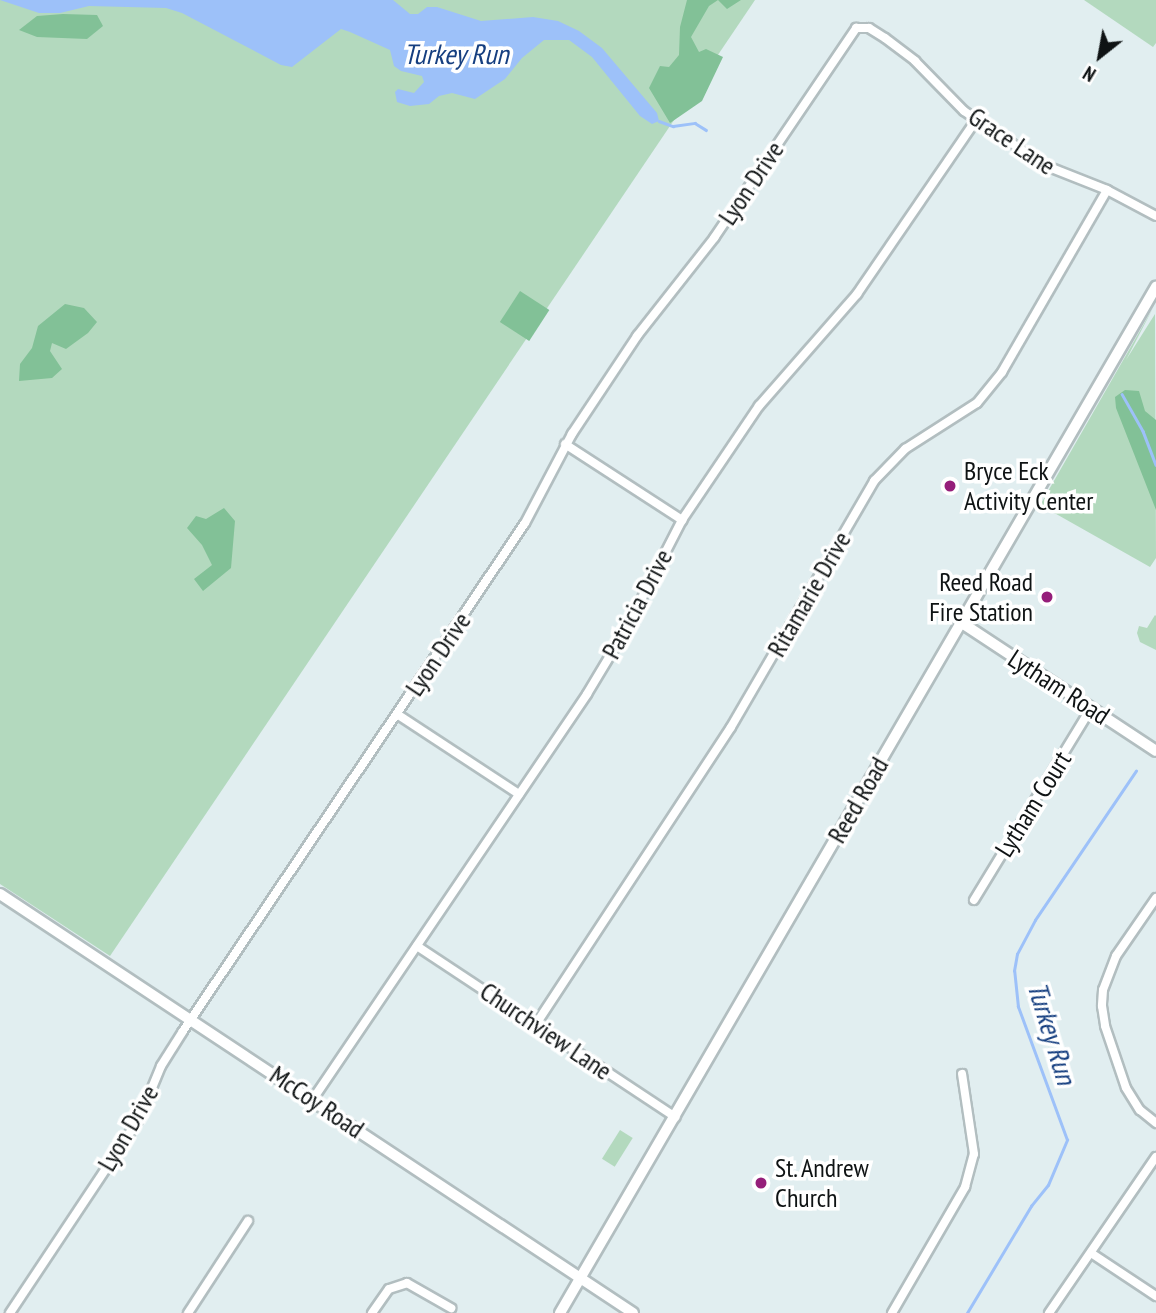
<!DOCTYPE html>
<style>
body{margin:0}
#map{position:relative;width:1156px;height:1313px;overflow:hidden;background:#e1eef0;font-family:"PT Sans Narrow",sans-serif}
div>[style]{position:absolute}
.green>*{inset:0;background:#b3d9be;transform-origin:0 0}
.forest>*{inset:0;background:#82c197;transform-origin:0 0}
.water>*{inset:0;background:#9dc1f9}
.stream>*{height:2.5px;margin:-1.25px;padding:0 1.25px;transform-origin:1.25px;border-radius:1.25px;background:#9dc1f9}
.roads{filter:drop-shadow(2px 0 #b2bec0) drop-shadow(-2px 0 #b2bec0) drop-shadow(0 2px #b2bec0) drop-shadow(0 -2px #b2bec0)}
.street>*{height:8px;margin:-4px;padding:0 4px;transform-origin:4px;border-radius:4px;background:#fff}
.secondary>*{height:10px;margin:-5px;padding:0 5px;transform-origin:5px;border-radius:5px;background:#fff}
.dots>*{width:19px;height:19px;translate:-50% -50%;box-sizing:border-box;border:4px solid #fff;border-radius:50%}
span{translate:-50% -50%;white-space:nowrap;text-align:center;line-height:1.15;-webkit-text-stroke:7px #fff;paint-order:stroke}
.street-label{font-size:26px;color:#0f1314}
.poi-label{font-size:26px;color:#0f1314}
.left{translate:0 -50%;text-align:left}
.right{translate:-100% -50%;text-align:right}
.water-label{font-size:28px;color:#163f80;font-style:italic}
.north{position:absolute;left:1065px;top:21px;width:70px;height:70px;-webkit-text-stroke:5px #fff;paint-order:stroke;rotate:211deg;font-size:19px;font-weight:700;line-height:28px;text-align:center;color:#0f1314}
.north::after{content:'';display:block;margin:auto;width:24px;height:32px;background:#0f1314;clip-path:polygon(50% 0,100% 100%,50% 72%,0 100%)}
</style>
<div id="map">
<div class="green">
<i style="clip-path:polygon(0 0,755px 0,110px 956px,0 884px)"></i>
<i style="clip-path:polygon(1084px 0,1156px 0,1156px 43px,1153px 47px)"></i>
<i style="clip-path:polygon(1153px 308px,1126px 360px,1155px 314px,1156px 558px,1150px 567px,1042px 506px,1039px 507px)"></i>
<i style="clip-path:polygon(1155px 615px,1156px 616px,1156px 650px,1140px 642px,1137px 633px,1139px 626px,1147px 628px)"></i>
<i style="left:620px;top:1130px;width:15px;height:34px;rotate:32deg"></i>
</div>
<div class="forest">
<i style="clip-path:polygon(687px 0,741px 0,727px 9px,718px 0,709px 6px,691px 37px,699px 52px,706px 49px,723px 57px,702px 101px,670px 123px,649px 88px,660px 66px,669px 67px,679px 55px,680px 27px)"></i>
<i style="clip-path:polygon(63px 14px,97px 15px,103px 26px,87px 39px,37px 37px,19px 30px,37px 16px)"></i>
<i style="left:520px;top:291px;width:35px;height:37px;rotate:33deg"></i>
<i style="clip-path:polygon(65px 304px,84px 308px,97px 322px,88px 333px,66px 349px,52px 343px,50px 351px,62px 369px,52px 378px,19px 381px,20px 364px,32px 348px,38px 326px)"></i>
<i style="clip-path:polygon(1125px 390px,1139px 391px,1145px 411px,1156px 420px,1156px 510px,1116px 408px,1115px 397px)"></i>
<i style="clip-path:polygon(224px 508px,235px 521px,231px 568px,203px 591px,194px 579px,212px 565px,202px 545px,187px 528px,196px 516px,206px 519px)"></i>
</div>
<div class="water">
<i style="clip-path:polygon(0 0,393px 0,410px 14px,418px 14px,427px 7px,437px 7px,481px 21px,533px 17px,558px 21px,579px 31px,602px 48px,657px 113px,659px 121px,652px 124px,640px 116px,592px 57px,569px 40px,544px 40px,522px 58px,505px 79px,475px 99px,452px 93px,439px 96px,429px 104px,410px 106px,397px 102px,395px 92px,398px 89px,414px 93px,424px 82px,422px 76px,401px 71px,394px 66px,390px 50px,350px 32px,341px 29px,292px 67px,281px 65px,182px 13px,166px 8px,89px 6px,60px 13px,39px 13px)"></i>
</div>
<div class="stream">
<i style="left:659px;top:121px;width:15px;rotate:20deg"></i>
<i style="left:673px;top:126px;width:22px;rotate:-8deg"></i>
<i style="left:695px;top:123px;width:13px;rotate:32deg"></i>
<i style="left:1122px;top:394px;width:43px;rotate:60.4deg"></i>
<i style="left:1143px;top:431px;width:36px;rotate:69deg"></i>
<i style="left:967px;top:1313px;width:125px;rotate:-59.1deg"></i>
<i style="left:1031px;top:1206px;width:27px;rotate:-51deg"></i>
<i style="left:1048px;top:1185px;width:49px;rotate:-67.1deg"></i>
<i style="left:1067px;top:1140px;width:142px;rotate:-110.2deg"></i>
<i style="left:1018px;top:1007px;width:36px;rotate:-96deg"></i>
<i style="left:1014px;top:971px;width:17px;rotate:-80deg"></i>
<i style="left:1017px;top:954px;width:38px;rotate:-62deg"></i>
<i style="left:1035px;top:920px;width:180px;rotate:-55.9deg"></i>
</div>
<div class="roads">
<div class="street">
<i style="left:565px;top:444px;width:140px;rotate:33deg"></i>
<i style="left:397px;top:714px;width:146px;rotate:33.3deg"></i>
<i style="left:1156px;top:898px;width:70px;rotate:124.6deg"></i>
<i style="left:1116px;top:956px;width:36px;rotate:111deg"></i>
<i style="left:1103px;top:990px;width:16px;rotate:94deg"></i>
<i style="left:1102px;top:1006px;width:20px;rotate:81deg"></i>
<i style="left:1105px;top:1026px;width:65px;rotate:71.3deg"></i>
<i style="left:1126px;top:1088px;width:26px;rotate:58deg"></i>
<i style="left:1140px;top:1110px;width:21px;rotate:39deg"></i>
<i style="left:974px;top:900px;width:225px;rotate:-58.6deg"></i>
<i style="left:417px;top:946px;width:310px;rotate:33.5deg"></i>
<i style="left:536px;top:1024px;width:355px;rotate:-56.7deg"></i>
<i style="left:731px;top:727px;width:285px;rotate:-59.8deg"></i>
<i style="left:874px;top:481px;width:45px;rotate:-45.9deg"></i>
<i style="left:905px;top:449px;width:85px;rotate:-32.6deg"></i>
<i style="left:977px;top:403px;width:40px;rotate:-51deg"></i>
<i style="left:1002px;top:372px;width:210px;rotate:-60deg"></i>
<i style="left:313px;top:1099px;width:489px;rotate:-55.9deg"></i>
<i style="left:587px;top:694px;width:76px;rotate:-59deg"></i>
<i style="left:626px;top:629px;width:123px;rotate:-62.8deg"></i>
<i style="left:682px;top:520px;width:138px;rotate:-56deg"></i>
<i style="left:759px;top:406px;width:149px;rotate:-48.8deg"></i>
<i style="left:857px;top:294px;width:211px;rotate:-55.6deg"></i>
<i style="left:1091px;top:1253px;width:78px;rotate:33.5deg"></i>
<i style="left:10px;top:1313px;width:235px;rotate:-56.4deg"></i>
<i style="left:140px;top:1117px;width:55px;rotate:-67.6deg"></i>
<i style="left:161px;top:1066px;width:41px;rotate:-57.8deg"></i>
<i style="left:183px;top:1031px;width:612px;rotate:-56.05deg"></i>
<i style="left:525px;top:523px;width:101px;rotate:-62.2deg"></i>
<i style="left:572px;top:434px;width:118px;rotate:-56.4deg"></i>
<i style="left:637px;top:336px;width:125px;rotate:-51.8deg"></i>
<i style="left:714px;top:238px;width:254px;rotate:-55.9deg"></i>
<i style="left:856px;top:28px;width:13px"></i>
<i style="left:869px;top:28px;width:19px;rotate:32deg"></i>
<i style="left:885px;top:38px;width:38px;rotate:37deg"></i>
<i style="left:915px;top:61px;width:70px;rotate:45.6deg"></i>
<i style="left:964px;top:111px;width:97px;rotate:34deg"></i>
<i style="left:1044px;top:165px;width:68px;rotate:21.6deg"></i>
<i style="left:1107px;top:190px;width:55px;rotate:28deg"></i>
<i style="left:188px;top:1313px;width:110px;rotate:-56.9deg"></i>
<i style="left:372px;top:1313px;width:29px;rotate:-55deg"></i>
<i style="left:389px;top:1289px;width:19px;rotate:-18deg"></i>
<i style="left:407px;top:1283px;width:51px;rotate:29.6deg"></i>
<i style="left:892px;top:1313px;width:146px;rotate:-59.9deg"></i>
<i style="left:965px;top:1187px;width:34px;rotate:-75deg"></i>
<i style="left:974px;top:1154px;width:81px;rotate:-98.5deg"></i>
<i style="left:1049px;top:1313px;width:189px;rotate:-55.6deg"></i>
</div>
<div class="secondary">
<i style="left:962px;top:623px;width:232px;rotate:33.4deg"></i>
<i style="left:0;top:894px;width:759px;rotate:33.5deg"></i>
<i style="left:560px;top:1313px;width:1187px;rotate:-59.85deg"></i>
</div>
</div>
<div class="dots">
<i style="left:950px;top:486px;background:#951e7a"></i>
<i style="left:1047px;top:597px;background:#951e7a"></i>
<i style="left:761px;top:1183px;background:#951e7a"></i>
</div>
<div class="street-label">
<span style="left:1012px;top:141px;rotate:34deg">Grace Lane</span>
<span style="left:751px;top:183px;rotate:-56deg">Lyon Drive</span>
<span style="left:809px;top:594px;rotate:-60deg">Ritamarie Drive</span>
<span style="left:637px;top:604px;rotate:-62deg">Patricia Drive</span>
<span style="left:438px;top:654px;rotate:-56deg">Lyon Drive</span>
<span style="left:1059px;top:687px;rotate:33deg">Lytham Road</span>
<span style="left:858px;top:800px;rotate:-60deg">Reed Road</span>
<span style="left:1033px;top:804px;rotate:-58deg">Lytham Court</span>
<span style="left:546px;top:1031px;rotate:34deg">Churchview Lane</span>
<span style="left:317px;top:1102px;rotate:34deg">McCoy Road</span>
<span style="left:128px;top:1128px;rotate:-60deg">Lyon Drive</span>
</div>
<div class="poi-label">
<span class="left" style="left:964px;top:486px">Bryce Eck<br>Activity Center</span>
<span class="right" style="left:1033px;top:597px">Reed Road<br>Fire Station</span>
<span class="left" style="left:775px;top:1183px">St. Andrew<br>Church</span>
</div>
<div class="water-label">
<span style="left:456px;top:54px">Turkey Run</span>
<span style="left:1052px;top:1033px;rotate:73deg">Turkey Run</span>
</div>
<div class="north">N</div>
</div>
